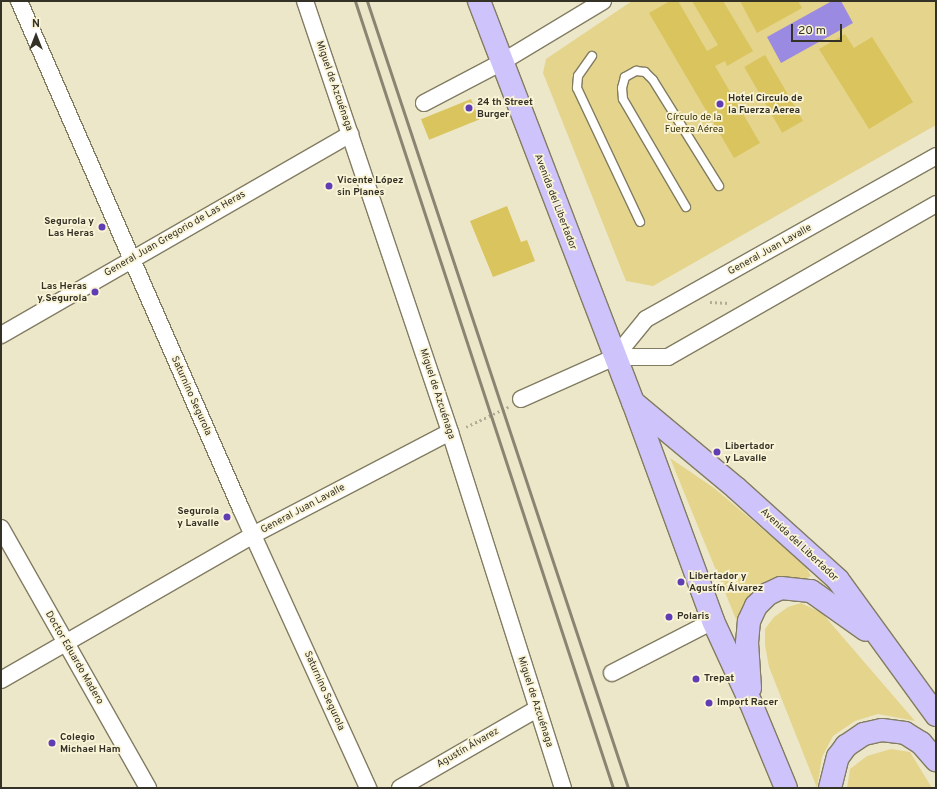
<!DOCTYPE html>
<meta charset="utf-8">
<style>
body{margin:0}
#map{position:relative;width:937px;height:789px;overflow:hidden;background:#ede7ca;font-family:Overpass,sans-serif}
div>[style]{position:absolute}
.green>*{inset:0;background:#e4d48c}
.water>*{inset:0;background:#9b8ae1}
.building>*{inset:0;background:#dac45d;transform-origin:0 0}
.path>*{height:2.5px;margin-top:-1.25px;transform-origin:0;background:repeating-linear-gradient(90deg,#b1ac94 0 2px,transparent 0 5px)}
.roads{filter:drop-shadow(1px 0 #827c61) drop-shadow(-1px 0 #827c61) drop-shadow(0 1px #827c61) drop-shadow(0 -1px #827c61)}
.service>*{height:8px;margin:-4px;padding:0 4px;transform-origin:4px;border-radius:4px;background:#fff}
.minor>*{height:16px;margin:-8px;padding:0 8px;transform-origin:8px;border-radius:8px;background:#fff}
.primary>*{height:22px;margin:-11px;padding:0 11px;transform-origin:11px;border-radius:11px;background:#cec3fa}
.rail>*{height:3px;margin:-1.5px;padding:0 1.5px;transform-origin:1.5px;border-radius:1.5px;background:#8a8572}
.dots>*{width:11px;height:11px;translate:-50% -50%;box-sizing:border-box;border:2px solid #faf4d7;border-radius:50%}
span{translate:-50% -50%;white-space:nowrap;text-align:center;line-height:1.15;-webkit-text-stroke:3.5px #faf4d7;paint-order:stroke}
.street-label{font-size:10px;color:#343126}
.poi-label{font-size:10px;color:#343126;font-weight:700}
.left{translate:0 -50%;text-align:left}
.right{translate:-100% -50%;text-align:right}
.park-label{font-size:10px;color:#3b3203}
.frame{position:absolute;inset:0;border:2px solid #343126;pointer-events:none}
.north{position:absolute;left:16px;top:16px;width:40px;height:40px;-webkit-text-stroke:3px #faf4d7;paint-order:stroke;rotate:0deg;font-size:11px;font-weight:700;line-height:16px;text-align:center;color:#343126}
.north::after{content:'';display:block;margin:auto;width:14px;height:18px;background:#343126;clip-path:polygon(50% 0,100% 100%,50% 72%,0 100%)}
.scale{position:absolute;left:791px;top:24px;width:51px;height:18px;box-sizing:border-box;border:2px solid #343126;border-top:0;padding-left:5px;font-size:12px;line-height:14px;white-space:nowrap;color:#343126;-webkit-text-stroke:3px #faf4d7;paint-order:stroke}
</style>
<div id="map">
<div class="green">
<i style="clip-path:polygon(632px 1px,936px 1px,936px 125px,653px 286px,626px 281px,543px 73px,546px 59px)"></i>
<i style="clip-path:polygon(670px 458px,714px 488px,804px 564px,811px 576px,802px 580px,740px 629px)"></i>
<i style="clip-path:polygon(801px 603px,822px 613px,915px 721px,878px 714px,855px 721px,833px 736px,822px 757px,817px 788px,769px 667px,765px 645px,765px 629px,774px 617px,788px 607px)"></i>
<i style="clip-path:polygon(891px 749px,910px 752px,932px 788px,847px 788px,850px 769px,867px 756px)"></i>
</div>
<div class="water">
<i style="clip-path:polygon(832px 1px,841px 1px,853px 23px,781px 63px,767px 37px)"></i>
</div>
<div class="building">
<i style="clip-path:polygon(670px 1px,678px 1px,707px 51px,718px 45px,692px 1px,723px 1px,753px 51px,727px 66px,725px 61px,715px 66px,760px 143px,734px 158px,649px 13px)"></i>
<i style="clip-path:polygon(740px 1px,798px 1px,802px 8px,757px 33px)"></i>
<i style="clip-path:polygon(845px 34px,854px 48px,872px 37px,913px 102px,869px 129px,819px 49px)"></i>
<i style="left:765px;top:55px;width:76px;height:24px;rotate:60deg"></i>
<i style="left:471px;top:99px;width:22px;height:54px;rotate:68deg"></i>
<i style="clip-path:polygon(507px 206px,521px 242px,527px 240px,535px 261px,493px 277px,470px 221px)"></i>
</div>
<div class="path">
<i style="left:710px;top:302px;width:19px;rotate:3deg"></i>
<i style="left:466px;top:427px;width:47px;rotate:-25.5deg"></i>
</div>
<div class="roads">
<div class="service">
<i style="left:592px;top:56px;width:24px;rotate:125deg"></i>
<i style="left:578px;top:76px;width:12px;rotate:95deg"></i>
<i style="left:577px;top:88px;width:148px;rotate:64.8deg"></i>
<i style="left:686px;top:207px;width:125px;rotate:-120.3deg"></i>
<i style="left:623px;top:99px;width:11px;rotate:-95deg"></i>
<i style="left:622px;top:88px;width:11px;rotate:-75deg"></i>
<i style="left:625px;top:77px;width:13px;rotate:-29deg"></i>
<i style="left:636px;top:71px;width:9px;rotate:6deg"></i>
<i style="left:645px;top:72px;width:11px;rotate:45deg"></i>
<i style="left:653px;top:80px;width:125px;rotate:58.1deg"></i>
</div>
<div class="minor">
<i style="left:19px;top:1px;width:554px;rotate:66.39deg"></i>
<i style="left:241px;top:509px;width:307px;rotate:65.5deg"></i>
<i style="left:305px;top:1px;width:455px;rotate:71.4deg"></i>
<i style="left:450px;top:432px;width:374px;rotate:72.4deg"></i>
<i style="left:424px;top:103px;width:88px;rotate:-27.7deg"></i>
<i style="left:502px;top:62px;width:118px;rotate:-31.1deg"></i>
<i style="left:1px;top:335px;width:403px;rotate:-29.9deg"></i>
<i style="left:615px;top:357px;width:49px;rotate:-50.8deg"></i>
<i style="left:646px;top:319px;width:333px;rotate:-29.3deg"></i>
<i style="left:521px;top:399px;width:103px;rotate:-24.1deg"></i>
<i style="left:615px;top:357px;width:53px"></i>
<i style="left:668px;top:357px;width:309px;rotate:-29.7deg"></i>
<i style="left:1px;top:528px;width:299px;rotate:60.5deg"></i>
<i style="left:612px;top:673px;width:114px;rotate:-27.2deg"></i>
<i style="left:1px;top:680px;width:291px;rotate:-29.9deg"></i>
<i style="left:253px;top:535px;width:222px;rotate:-27.6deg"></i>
<i style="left:400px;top:788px;width:158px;rotate:-30deg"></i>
</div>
<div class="primary">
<i style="left:479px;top:1px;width:430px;rotate:69deg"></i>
<i style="left:633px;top:402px;width:233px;rotate:69.9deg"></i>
<i style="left:713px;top:621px;width:88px;rotate:65.2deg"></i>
<i style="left:750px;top:701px;width:94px;rotate:67.5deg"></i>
<i style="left:634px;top:403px;width:133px;rotate:39.8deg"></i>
<i style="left:736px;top:488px;width:137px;rotate:42deg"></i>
<i style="left:838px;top:580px;width:167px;rotate:54deg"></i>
<i style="left:750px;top:688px;width:45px;rotate:-93.8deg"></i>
<i style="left:747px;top:643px;width:22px;rotate:-85deg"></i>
<i style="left:749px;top:621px;width:17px;rotate:-65deg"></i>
<i style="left:756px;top:606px;width:17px;rotate:-45deg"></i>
<i style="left:768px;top:594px;width:14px;rotate:-25deg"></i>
<i style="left:781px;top:588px;width:30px;rotate:6deg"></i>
<i style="left:811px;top:591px;width:67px;rotate:35.3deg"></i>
<i style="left:830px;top:788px;width:32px;rotate:-76deg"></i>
<i style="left:838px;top:757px;width:14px;rotate:-54deg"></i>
<i style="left:846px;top:746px;width:22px;rotate:-34deg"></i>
<i style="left:864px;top:734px;width:18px;rotate:-13deg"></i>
<i style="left:882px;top:730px;width:23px;rotate:7deg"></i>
<i style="left:905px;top:733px;width:19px;rotate:32deg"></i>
<i style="left:921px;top:743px;width:23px;rotate:49deg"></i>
</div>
</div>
<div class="rail">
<i style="left:355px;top:1px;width:828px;rotate:71.85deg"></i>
<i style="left:367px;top:1px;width:829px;rotate:71.65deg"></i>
</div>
<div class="dots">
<i style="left:720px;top:104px;background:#613db5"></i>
<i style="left:469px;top:108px;background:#613db5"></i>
<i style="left:329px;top:186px;background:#613db5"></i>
<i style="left:102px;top:227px;background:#613db5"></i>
<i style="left:95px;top:292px;background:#613db5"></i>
<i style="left:717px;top:452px;background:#613db5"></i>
<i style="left:227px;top:517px;background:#613db5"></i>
<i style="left:681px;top:582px;background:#613db5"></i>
<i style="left:669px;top:617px;background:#613db5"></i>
<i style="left:696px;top:679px;background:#613db5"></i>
<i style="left:709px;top:703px;background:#613db5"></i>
<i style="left:52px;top:743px;background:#613db5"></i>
</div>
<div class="street-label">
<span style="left:334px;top:86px;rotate:71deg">Miguel de Azcuénaga</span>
<span style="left:555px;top:202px;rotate:69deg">Avenida del Libertador</span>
<span style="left:175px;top:234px;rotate:-30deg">General Juan Gregorio de Las Heras</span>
<span style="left:770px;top:250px;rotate:-29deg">General Juan Lavalle</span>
<span style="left:437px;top:394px;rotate:72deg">Miguel de Azcuénaga</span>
<span style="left:191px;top:396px;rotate:66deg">Saturnino Segurola</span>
<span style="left:303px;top:509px;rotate:-28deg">General Juan Lavalle</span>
<span style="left:799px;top:545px;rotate:43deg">Avenida del Libertador</span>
<span style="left:74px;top:658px;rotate:60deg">Doctor Eduardo Madero</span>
<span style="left:324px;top:691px;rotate:66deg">Saturnino Segurola</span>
<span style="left:535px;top:702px;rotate:72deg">Miguel de Azcuénaga</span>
<span style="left:468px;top:748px;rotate:-30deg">Agustín Álvarez</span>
</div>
<div class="poi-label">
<span class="left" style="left:728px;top:104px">Hotel Circulo de<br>la Fuerza Aerea</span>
<span class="left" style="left:477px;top:108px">24 th Street<br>Burger</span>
<span class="left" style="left:337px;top:186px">Vicente López<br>sin Planes</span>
<span class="right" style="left:94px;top:227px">Segurola y<br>Las Heras</span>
<span class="right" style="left:87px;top:292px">Las Heras<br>y Segurola</span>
<span class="left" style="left:725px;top:452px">Libertador<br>y Lavalle</span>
<span class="right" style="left:219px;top:517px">Segurola<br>y Lavalle</span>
<span class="left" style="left:689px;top:582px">Libertador y<br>Agustín Álvarez</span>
<span class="left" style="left:677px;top:617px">Polaris</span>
<span class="left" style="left:704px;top:679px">Trepat</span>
<span class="left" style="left:717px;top:703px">Import Racer</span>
<span class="left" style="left:60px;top:743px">Colegio<br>Michael Ham</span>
</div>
<div class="park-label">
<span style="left:694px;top:123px">Círculo de la<br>Fuerza Aérea</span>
</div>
<div class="frame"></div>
<div class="north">N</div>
<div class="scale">20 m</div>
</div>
